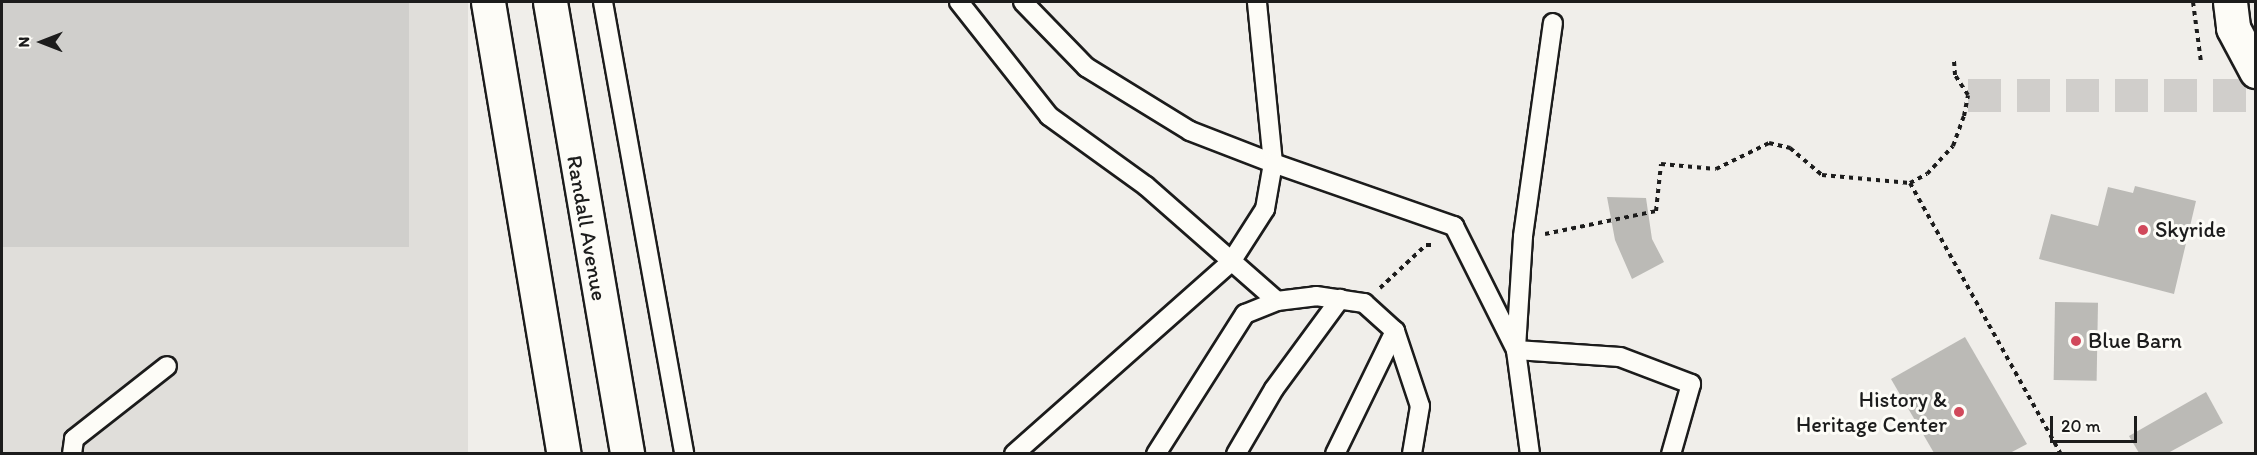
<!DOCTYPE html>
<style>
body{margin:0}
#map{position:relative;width:2257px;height:455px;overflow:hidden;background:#f0eeea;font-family:Itim,sans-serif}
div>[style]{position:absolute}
.built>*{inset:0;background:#e0deda;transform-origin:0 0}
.green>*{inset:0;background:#d0cfcc;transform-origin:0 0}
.building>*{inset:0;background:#bbbab6;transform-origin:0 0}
.street-tunnel>*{height:33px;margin-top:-16.5px;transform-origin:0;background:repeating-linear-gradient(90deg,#d0cecb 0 33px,transparent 0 49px)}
.path>*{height:4px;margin-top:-2px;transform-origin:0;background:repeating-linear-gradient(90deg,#1c1c1c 0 4.5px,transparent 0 9px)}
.roads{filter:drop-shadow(2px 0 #1c1c1c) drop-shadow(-2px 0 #1c1c1c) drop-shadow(0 2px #1c1c1c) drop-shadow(0 -2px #1c1c1c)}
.lane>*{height:18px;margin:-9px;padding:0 9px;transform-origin:9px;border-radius:9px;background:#fdfcf7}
.street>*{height:33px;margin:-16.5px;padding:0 16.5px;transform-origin:16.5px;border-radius:16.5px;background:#fdfcf7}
.dots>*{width:16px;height:16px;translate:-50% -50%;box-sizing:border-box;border:3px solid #fdfcf7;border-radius:50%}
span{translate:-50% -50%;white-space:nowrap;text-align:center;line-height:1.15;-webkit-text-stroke:6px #fdfcf7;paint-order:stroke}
.street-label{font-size:22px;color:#1c1c1c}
.poi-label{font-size:22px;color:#1c1c1c}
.left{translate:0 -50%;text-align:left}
.right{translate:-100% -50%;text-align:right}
.frame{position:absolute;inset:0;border:3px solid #1c1c1c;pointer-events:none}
.north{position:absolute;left:12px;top:12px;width:60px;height:60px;-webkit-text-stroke:4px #fdfcf7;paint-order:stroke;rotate:270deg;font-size:16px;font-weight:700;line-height:24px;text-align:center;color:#1c1c1c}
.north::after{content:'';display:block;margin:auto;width:21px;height:27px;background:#1c1c1c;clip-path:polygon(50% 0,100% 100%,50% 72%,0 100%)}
.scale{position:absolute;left:2050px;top:416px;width:87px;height:27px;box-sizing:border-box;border:3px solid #1c1c1c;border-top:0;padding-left:8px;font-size:18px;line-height:21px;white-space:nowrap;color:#1c1c1c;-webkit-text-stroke:4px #fdfcf7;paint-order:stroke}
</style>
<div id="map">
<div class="built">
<i style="left:2px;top:2px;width:466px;height:451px"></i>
</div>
<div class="green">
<i style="left:2px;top:2px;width:407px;height:245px"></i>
</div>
<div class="building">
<i style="clip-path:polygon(2135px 186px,2196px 201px,2174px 294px,2039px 259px,2051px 214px,2098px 226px,2108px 187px,2133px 193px)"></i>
<i style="clip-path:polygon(1607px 197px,1646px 198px,1652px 239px,1664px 262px,1632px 279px,1615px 240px)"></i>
<i style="left:2055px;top:302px;width:43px;height:78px;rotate:1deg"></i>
<i style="clip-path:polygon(1965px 337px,2027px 444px,2010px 453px,1934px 453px,1891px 379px)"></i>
<i style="clip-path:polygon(2206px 392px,2223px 423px,2168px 453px,2139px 453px,2129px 436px)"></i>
</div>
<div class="street-tunnel">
<i style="left:1968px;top:95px;width:288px"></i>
</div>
<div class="path">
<i style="left:2193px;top:2px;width:61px;rotate:82.4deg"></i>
<i style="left:1910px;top:183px;width:310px;rotate:60.9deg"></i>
<i style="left:1545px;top:234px;width:113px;rotate:-11.7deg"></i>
<i style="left:1656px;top:211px;width:47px;rotate:-83.9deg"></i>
<i style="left:1661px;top:164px;width:55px;rotate:5.2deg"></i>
<i style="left:1716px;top:169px;width:59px;rotate:-26.1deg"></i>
<i style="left:1769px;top:143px;width:22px;rotate:13deg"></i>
<i style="left:1790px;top:148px;width:42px;rotate:40.2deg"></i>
<i style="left:1822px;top:175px;width:88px;rotate:5.2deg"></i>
<i style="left:1910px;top:183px;width:19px;rotate:-28deg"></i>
<i style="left:1927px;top:174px;width:38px;rotate:-47deg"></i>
<i style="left:1953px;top:146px;width:32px;rotate:-70deg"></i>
<i style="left:1964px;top:116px;width:21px;rotate:-79deg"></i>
<i style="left:1968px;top:95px;width:24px;rotate:-123deg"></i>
<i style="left:1955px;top:75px;width:15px;rotate:-94deg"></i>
<i style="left:1380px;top:288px;width:63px;rotate:-43.1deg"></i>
<i style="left:1426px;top:245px;width:8px"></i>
</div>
<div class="roads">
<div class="lane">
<i style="left:603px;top:2px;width:459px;rotate:79.8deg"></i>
<i style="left:959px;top:2px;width:145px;rotate:51.7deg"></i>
<i style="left:1049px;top:116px;width:120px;rotate:35.8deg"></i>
<i style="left:1146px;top:186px;width:174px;rotate:41.3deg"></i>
<i style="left:1023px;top:2px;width:91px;rotate:45.9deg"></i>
<i style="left:1086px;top:67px;width:122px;rotate:31.6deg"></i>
<i style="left:1190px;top:131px;width:89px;rotate:21.1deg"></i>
<i style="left:1273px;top:163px;width:162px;rotate:-95.7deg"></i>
<i style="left:1516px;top:348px;width:112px;rotate:-86.4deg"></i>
<i style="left:1523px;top:236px;width:215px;rotate:-82deg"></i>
<i style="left:72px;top:454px;width:15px;rotate:-82deg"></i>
<i style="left:74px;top:439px;width:118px;rotate:-38.1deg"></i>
<i style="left:1014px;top:454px;width:290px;rotate:-41.5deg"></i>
<i style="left:1231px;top:262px;width:63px;rotate:-57.3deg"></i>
<i style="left:1265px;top:209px;width:47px;rotate:-80.1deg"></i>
<i style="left:1273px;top:163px;width:192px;rotate:19.2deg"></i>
<i style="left:1454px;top:226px;width:139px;rotate:63.4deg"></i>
<i style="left:1156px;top:454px;width:166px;rotate:-57.6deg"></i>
<i style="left:1245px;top:314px;width:35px;rotate:-22deg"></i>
<i style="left:1277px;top:301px;width:39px;rotate:-7deg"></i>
<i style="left:1316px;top:296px;width:49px;rotate:8.3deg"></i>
<i style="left:1364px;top:303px;width:42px;rotate:42.1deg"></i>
<i style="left:1395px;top:331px;width:79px;rotate:71.6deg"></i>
<i style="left:1420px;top:406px;width:49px;rotate:99.5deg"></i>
<i style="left:1236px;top:454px;width:75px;rotate:-59.7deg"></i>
<i style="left:1274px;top:389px;width:112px;rotate:-53.7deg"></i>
<i style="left:1335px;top:454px;width:137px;rotate:-64deg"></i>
<i style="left:1530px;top:454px;width:105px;rotate:-97.7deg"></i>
<i style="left:1516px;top:350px;width:104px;rotate:3.9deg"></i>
<i style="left:1620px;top:357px;width:76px;rotate:20.8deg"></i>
<i style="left:1691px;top:384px;width:73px;rotate:105.9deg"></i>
</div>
<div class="street">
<i style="left:488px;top:2px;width:458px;rotate:80.5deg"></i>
<i style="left:550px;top:2px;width:459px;rotate:80.3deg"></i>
<i style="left:2230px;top:2px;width:26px;rotate:83deg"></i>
<i style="left:2233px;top:28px;width:49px;rotate:61.9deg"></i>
</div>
</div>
<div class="dots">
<i style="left:2143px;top:230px;background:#d1495b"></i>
<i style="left:2076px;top:341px;background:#d1495b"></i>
<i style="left:1959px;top:412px;background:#d1495b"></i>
</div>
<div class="street-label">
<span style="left:587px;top:228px;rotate:80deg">Randall Avenue</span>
</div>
<div class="poi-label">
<span class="left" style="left:2155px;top:230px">Skyride</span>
<span class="left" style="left:2088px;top:341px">Blue Barn</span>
<span class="right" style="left:1947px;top:412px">History &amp;<br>Heritage Center</span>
</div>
<div class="frame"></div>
<div class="north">N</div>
<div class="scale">20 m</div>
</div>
